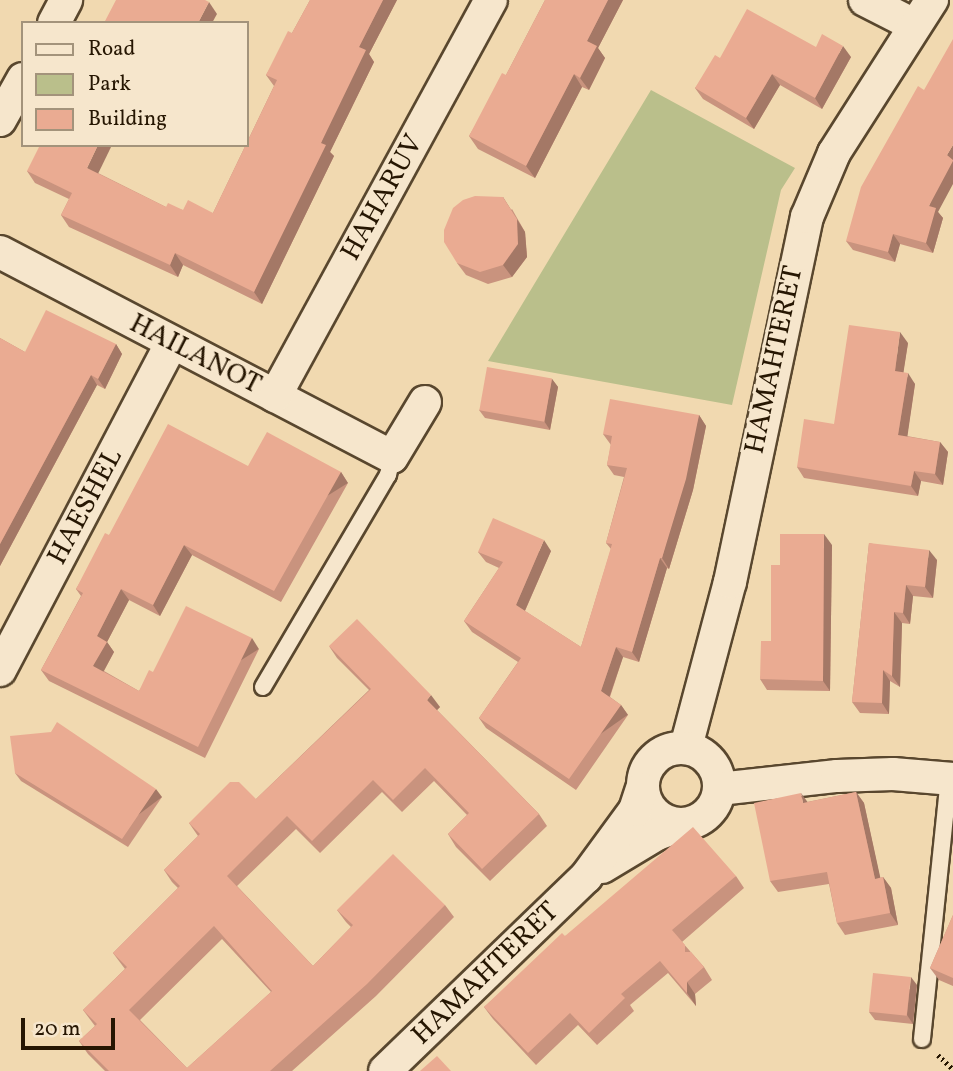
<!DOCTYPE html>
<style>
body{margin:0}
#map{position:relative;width:953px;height:1071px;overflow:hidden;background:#f1d9b0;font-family:Vollkorn,serif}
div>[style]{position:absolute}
.green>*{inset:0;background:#babf8b}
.path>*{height:4.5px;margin-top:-2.25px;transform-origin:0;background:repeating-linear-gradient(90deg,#261602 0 2px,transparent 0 5.5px)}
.roads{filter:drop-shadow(2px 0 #59472e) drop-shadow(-2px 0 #59472e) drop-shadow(0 2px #59472e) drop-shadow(0 -2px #59472e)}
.service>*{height:16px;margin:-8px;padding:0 8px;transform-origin:8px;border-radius:8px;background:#f6e6cc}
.minor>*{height:32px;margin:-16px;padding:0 16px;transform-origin:16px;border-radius:16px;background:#f6e6cc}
.minor>.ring{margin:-16px;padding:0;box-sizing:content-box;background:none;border:32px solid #f6e6cc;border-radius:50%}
.wall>*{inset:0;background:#c9937e}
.shaded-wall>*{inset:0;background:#a47866;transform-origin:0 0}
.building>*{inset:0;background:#eaab92;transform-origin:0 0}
span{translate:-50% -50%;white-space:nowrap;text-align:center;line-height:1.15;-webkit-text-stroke:6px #f6e6cc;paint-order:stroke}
.street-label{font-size:28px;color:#261602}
.legend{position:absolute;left:21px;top:21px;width:228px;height:126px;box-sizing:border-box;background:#f6e6cc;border:2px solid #a3937b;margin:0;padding:9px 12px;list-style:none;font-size:21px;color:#261602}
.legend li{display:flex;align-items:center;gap:14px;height:35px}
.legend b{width:35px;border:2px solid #a3937b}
.scale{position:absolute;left:21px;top:1018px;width:94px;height:32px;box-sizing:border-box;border:4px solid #261602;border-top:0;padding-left:9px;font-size:21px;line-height:24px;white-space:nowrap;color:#261602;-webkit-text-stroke:5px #f6e6cc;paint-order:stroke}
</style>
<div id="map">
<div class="green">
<i style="clip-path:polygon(651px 90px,795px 168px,781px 190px,732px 405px,488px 361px)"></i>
</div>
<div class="path">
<i style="left:938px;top:1055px;width:21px;rotate:43deg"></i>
</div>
<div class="roads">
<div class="service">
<i style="left:263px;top:687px;width:246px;rotate:-59.5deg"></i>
<i style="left:388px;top:475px;width:18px;rotate:-77deg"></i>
<i style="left:922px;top:1039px;width:261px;rotate:-84.1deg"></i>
</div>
<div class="minor">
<i style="left:865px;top:0;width:55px;rotate:27deg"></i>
<i style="left:54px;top:23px;width:26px;rotate:-62deg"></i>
<i style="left:0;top:120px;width:47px;rotate:-60.7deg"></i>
<i style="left:0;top:252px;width:442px;rotate:27.6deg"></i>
<i style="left:392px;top:457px;width:64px;rotate:-59deg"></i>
<i style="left:275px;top:396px;width:451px;rotate:-61.4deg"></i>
<i style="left:0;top:670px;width:368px;rotate:-62.3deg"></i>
<i style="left:686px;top:747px;width:171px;rotate:-75.1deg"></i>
<i style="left:730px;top:582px;width:373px;rotate:-78.1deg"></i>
<i style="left:807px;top:217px;width:69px;rotate:-67.1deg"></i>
<i style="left:834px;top:153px;width:182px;rotate:-57.4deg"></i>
<i class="ring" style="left:643px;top:748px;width:44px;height:44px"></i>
<i style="left:719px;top:789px;width:119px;rotate:-6.3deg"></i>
<i style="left:837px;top:776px;width:56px;rotate:-2deg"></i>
<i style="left:893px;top:774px;width:60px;rotate:4.8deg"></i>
<i style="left:602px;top:867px;width:64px;rotate:-31deg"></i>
<i style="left:657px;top:834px;width:29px;rotate:-20deg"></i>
<i style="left:385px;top:1071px;width:279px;rotate:-44deg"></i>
<i style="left:586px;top:877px;width:83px;rotate:-53.8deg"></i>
<i style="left:635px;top:810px;width:22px;rotate:-72deg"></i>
</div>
</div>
<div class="wall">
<i style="clip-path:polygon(310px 0,397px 0,369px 54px,374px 62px,330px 152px,334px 156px,262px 304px,183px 265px,178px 277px,69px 227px,61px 215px,69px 199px,35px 183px,27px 171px,98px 173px,166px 207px,183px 210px,213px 213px,274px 86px,266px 75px,292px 33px)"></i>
<i style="clip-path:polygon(545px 0,623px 0,598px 48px,605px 58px,589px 90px,582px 87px,535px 178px,478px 149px,469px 136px,506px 75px)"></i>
<i style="clip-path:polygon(816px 47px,851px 57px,822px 109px,780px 85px,754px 129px,703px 99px,695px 88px,720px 58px)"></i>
<i style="clip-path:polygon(512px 209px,525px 232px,527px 257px,512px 277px,488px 284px,466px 275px,457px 263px)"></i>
<i style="clip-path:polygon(938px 212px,943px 218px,933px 253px,900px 244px,895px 262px,853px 250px,846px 241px)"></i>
<i style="clip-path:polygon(0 338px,25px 352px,116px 344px,122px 354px,105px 389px,97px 385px,0 566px)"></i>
<i style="clip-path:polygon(908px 343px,903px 373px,915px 384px,907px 436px,940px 442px,948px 452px,943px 485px,921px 481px,918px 496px,804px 478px,797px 467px)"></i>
<i style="clip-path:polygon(552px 379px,558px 387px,550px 430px,485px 418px,479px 410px)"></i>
<i style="clip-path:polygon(699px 415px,706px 426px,693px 490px,669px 569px,667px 568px,639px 662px,623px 657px,610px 697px,621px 705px,628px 715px,576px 790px,486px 728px,479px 718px,518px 662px,472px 632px,464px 621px,499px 568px,486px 562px,478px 552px,551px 551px,525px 611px,581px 647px,611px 549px,606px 543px,624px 477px,614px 475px,607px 465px,611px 445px,603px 434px)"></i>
<i style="clip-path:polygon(248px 466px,341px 472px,348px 483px,281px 602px,192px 555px,160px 616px,129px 600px,107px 642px,114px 652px,104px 671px,139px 691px,153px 672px,259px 649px,205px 758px,49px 681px,41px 670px,81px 596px,76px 589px,109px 535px)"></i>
<i style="clip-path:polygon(869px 543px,937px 560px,933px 598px,913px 596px,910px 624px,902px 623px,900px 687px,890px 681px,889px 714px,860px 713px,852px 702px)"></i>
<i style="clip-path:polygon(832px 545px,830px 691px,767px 690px,760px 679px,771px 641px,780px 565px)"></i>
<i style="clip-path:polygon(evenodd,329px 646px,440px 707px,437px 710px,539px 814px,547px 826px,490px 881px,456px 847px,448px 834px,467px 815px,434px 781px,402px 812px,382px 792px,320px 853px,296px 829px,237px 886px,313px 966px,351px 927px,346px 922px,337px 910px,445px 905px,454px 917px,376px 996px,292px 1071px,105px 1071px,88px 1054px,79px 1041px,95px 1026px,83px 1010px,125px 969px,113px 953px,178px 888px,172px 882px,164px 870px,198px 836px,189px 823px,256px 799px,369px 690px,337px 658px,329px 646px,222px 939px,271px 992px,187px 1068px,140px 1020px,222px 939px)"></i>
<i style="clip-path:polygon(15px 773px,162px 797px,128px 847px,21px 781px)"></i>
<i style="clip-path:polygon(856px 792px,864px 803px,880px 878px,883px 877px,891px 888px,898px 925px,845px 935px,837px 923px,829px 884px,778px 892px,770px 881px,807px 802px)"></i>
<i style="clip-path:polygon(736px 876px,744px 888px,682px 942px,704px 967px,712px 980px,695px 994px,696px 1006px,668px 973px,630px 1005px,634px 1011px,597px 1045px,578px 1025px,536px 1065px,493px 1019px,484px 1007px,565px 936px)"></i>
<i style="clip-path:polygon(953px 915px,953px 986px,939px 980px,930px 968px)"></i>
<i style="clip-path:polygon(917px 985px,913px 1024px,875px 1020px,869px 1012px)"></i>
</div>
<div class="shaded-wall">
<i style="clip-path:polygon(383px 0,397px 0,369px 54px,374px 62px,330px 152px,334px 156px,262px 304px,254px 292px,321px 143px,359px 47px)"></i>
<i style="clip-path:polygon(608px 0,623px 0,598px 48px,605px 58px,589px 90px,580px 78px,587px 41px)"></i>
<i style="clip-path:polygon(209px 2px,217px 14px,212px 23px,198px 23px)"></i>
<i style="clip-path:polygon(843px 46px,851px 57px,822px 109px,815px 98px)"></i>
<i style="clip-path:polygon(574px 74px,582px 87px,535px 178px,526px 166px)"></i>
<i style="clip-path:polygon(772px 74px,780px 85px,754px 129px,746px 118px)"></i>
<i style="clip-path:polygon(98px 145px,112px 145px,95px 180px,87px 168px)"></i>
<i style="clip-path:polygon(953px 145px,953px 184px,938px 212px,943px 218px,933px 253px,926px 243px,929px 206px,947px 155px)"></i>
<i style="clip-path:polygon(503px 197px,525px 232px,527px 257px,512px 277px,503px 265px)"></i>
<i style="clip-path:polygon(893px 234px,900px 244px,895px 262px,888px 252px)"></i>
<i style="clip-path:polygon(175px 253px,183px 265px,178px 277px,170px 265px)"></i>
<i style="clip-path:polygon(900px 332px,908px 343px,902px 382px,895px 371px)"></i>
<i style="clip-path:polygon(116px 344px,122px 354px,105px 389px,98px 379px)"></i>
<i style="clip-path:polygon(908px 373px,915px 384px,906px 446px,898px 435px)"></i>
<i style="clip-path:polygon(91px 375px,97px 385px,0 566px,0 544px)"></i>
<i style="clip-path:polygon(552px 379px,558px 387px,550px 430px,544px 421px)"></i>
<i style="clip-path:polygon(699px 415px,706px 426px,693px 490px,669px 569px,662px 558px)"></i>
<i style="clip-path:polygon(940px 442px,948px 452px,943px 485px,935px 474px)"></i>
<i style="clip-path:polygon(914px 471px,921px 481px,918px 496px,911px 486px)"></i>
<i style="left:341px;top:472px;width:13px;height:137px;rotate:58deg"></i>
<i style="clip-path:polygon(824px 534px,832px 545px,830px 691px,823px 681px)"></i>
<i style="clip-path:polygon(544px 540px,551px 551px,523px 615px,516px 605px)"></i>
<i style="clip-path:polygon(184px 545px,192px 555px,160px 616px,153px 605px)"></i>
<i style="clip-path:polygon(929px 550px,937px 560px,933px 598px,925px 587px)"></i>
<i style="clip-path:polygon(660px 558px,667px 568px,639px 662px,632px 652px)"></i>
<i style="clip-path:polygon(906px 585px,913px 596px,910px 624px,903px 613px)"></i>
<i style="clip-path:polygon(121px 589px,129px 600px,107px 642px,114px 652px,101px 676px,93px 666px,97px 636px)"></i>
<i style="clip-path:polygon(894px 612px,902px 623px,900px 687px,892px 676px)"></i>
<i style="left:252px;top:638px;width:13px;height:122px;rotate:58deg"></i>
<i style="clip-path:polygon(616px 647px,623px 657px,608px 701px,601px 691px)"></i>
<i style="clip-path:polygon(883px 670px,890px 681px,889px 714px,882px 703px)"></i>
<i style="clip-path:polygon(431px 695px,440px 707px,435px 712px,427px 700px)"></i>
<i style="left:621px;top:705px;width:12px;height:90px;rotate:55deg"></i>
<i style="left:156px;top:789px;width:10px;height:60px;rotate:53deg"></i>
<i style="clip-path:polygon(856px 792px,864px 803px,883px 890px,875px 879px)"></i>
<i style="clip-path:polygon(801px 793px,809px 804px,803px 803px)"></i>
<i style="clip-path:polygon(883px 877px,891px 888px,898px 925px,890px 913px)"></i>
<i style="clip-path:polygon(911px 977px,917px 985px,913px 1024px,907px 1015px)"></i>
<i style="clip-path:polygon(687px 982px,695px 994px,696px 1006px,687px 993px)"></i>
</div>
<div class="building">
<i style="clip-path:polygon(116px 0,205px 0,209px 2px,198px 23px,179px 23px,178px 22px,177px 23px,104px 23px)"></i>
<i style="clip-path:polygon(310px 0,383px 0,359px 47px,366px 50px,321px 143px,326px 145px,254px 292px,175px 253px,170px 265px,61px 215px,72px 193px,27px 171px,40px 145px,98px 145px,87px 168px,166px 207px,168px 203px,183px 210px,188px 200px,213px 213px,277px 80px,266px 75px,288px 31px,292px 33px)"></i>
<i style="clip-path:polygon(545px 0,608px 0,587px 41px,597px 46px,580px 78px,574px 74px,526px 166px,469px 136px,502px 73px,506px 75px)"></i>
<i style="clip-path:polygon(747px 9px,816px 47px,822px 34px,843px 46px,815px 98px,772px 74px,746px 118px,695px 88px,715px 55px,720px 58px)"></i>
<i style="clip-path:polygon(953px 39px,953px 145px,947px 155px,953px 160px,953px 161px,929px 206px,936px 208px,926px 243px,893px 234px,888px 252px,846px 241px,861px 187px,918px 86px,924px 90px)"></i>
<i style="clip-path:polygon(475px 196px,503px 197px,517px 219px,518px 244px,503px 265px,480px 272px,457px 263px,444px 242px,444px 230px,453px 208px,463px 200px)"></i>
<i style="clip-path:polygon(46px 310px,116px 344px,98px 379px,91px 375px,0 544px,0 338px,25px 352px)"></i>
<i style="clip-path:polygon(849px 325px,900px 332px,895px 371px,908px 373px,898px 435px,940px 442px,935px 474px,914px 471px,911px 486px,797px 467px,804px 419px,834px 424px)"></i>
<i style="left:487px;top:367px;width:66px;height:44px;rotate:10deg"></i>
<i style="clip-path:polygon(610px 399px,699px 415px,686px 479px,662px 558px,660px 558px,632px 652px,616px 647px,601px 691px,621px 705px,569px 779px,479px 718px,521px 658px,464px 621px,503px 562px,478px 552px,493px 518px,544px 540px,516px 605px,581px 647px,612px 544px,606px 543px,627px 468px,607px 465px,612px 436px,603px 434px)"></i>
<i style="clip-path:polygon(168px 424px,248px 466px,267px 432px,341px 472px,274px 591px,184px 545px,153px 605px,121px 589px,97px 636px,107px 642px,93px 666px,139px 691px,149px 670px,153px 672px,186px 606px,252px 638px,198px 747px,41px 670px,83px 593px,76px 589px,105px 533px,109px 535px)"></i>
<i style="clip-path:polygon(780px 534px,824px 534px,823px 681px,760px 679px,761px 641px,771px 641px,771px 565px,780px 565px)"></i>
<i style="clip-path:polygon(869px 543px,929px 550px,925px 587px,906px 585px,903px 613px,894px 612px,892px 676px,883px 670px,882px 703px,852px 702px)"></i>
<i style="clip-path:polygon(evenodd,357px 619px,431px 695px,427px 700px,539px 814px,482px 869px,448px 834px,469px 813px,425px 768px,393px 800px,373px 780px,312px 841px,287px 816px,227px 876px,313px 966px,353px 925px,337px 910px,393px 854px,445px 905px,367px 984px,270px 1071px,109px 1071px,79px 1041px,97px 1024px,83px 1010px,127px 967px,113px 953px,180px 886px,164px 870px,200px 834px,189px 823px,230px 782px,239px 782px,256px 799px,371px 689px,329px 646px,357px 619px,214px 926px,272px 991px,187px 1068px,129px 1010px,214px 926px)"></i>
<i style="clip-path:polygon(57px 722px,156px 789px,122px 839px,15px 773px,10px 736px,51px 732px)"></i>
<i style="clip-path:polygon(856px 792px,875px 879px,883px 877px,890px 913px,837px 923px,827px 872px,770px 881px,754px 803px,801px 793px,803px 803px)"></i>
<i style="clip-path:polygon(693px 827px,736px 876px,672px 930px,685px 945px,685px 952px,691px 952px,704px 967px,687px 982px,687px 993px,660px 961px,621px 994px,625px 998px,589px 1033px,570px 1013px,528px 1053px,484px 1007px,562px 933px,565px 936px)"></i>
<i style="clip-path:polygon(953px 915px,953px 978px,930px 968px)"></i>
<i style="left:873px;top:973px;width:38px;height:39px;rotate:6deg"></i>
<i style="clip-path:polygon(437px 1056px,451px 1071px,420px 1071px)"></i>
</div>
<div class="street-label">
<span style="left:383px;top:198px;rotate:-61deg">HAHARUV</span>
<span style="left:195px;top:355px;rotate:27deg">HAILANOT</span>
<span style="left:775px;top:360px;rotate:-78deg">HAMAHTERET</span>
<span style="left:86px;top:507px;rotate:-62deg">HAESHEL</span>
<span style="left:486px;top:974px;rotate:-44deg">HAMAHTERET</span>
</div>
<ul class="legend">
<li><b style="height:9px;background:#f6e6cc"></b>Road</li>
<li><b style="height:19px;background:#babf8b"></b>Park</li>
<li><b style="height:19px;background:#eaab92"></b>Building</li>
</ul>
<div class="scale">20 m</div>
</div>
